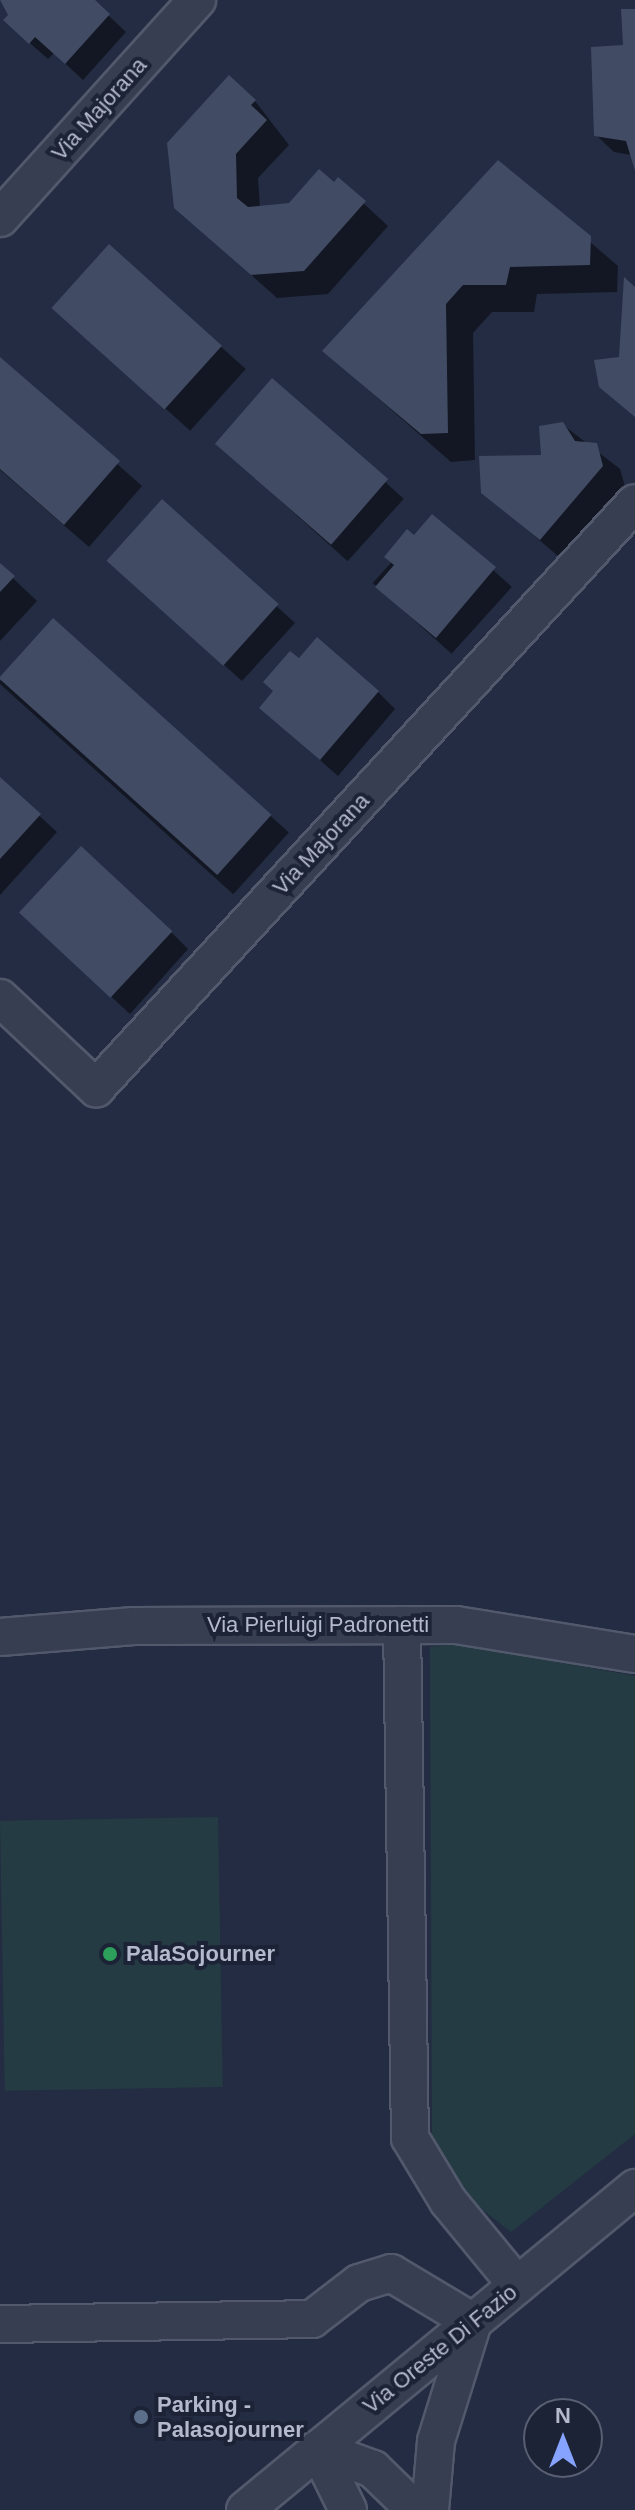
<!DOCTYPE html>
<style>
body{margin:0}
#map{position:relative;width:635px;height:2510px;overflow:hidden;background:#232c42;font-family:Arial,sans-serif}
div>[style]{position:absolute}
.green>*{inset:0;background:#253b43;transform-origin:0 0}
.shadow>*{inset:0;background:#0007;transform-origin:0 0}
.building>*{inset:0;background:#424b64;transform-origin:0 0}
.roads{filter:drop-shadow(2px 0 #52596c) drop-shadow(-2px 0 #52596c) drop-shadow(0 2px #52596c) drop-shadow(0 -2px #52596c)}
.minor>*{height:36px;margin:-18px;padding:0 18px;transform-origin:18px;border-radius:18px;background:#373e51}
.dots>*{width:22px;height:22px;translate:-50% -50%;box-sizing:border-box;border:4px solid #1c2336;border-radius:50%}
span{translate:-50% -50%;white-space:nowrap;text-align:center;line-height:1.15;-webkit-text-stroke:8px #1c2336;paint-order:stroke}
.street-label{font-size:22px;color:#b4bacc}
.poi-label{font-size:22px;color:#b4bacc;font-weight:700}
.left{translate:0 -50%;text-align:left}
.north{position:absolute;left:523px;top:2398px;width:80px;height:80px;box-sizing:border-box;background:#1c2336;border:2px solid #595f72;border-radius:50%;rotate:0deg;font-size:22px;font-weight:700;line-height:32px;text-align:center;color:#b4bacc}
.north::after{content:'';display:block;margin:auto;width:28px;height:36px;background:#86a3ff;clip-path:polygon(50% 0,100% 100%,50% 72%,0 100%)}
</style>
<div id="map">
<div class="green">
<i style="clip-path:polygon(458px 1644px,635px 1676px,635px 2134px,511px 2232px,469px 2199px,432px 2136px,430px 1647px)"></i>
<i style="left:218px;top:1817px;width:270px;height:218px;rotate:89deg"></i>
</div>
<div class="shadow">
<i style="clip-path:polygon(0 0,92px 0,126px 32px,83px 80px,54px 53px,48px 59px,23px 37px)"></i>
<i style="clip-path:polygon(635px 11px,635px 171px,631px 155px,614px 152px,596px 135px)"></i>
<i style="clip-path:polygon(255px 101px,289px 145px,258px 178px,260px 208px,290px 205px,338px 180px,388px 226px,328px 294px,277px 298px,175px 207px,169px 144px)"></i>
<i style="clip-path:polygon(498px 163px,618px 266px,617px 292px,537px 294px,534px 312px,492px 312px,473px 333px,475px 460px,451px 462px,324px 351px)"></i>
<i style="left:109px;top:246px;width:184px;height:83px;rotate:42deg"></i>
<i style="clip-path:polygon(0 360px,142px 486px,89px 547px,0 470px)"></i>
<i style="left:273px;top:381px;width:176px;height:84px;rotate:42deg"></i>
<i style="clip-path:polygon(562px 424px,620px 469px,626px 490px,565px 562px,483px 492px,543px 457px)"></i>
<i style="clip-path:polygon(162px 502px,295px 623px,242px 681px,126px 577px)"></i>
<i style="left:433px;top:516px;width:106px;height:90px;rotate:42deg"></i>
<i style="clip-path:polygon(0 566px,37px 601px,0 641px)"></i>
<i style="left:54px;top:621px;width:316px;height:83px;rotate:42deg"></i>
<i style="clip-path:polygon(299px 661px,378px 692px,395px 709px,338px 776px,261px 708px)"></i>
<i style="clip-path:polygon(0 780px,57px 832px,0 895px)"></i>
<i style="clip-path:polygon(39px 930px,171px 932px,188px 949px,130px 1014px)"></i>
</div>
<div class="building">
<i style="clip-path:polygon(0 0,95px 0,110px 14px,65px 64px,35px 37px,29px 44px,3px 20px,8px 15px)"></i>
<i style="clip-path:polygon(621px 9px,635px 9px,635px 171px,626px 141px,594px 136px,591px 47px,623px 45px)"></i>
<i style="clip-path:polygon(229px 75px,256px 100px,251px 105px,267px 120px,236px 154px,237px 198px,248px 207px,289px 203px,319px 169px,334px 182px,338px 177px,366px 201px,304px 271px,251px 275px,174px 208px,167px 143px)"></i>
<i style="clip-path:polygon(498px 160px,591px 236px,590px 265px,510px 267px,506px 285px,463px 285px,446px 304px,448px 433px,421px 434px,322px 351px)"></i>
<i style="left:109px;top:244px;width:152px;height:86px;rotate:42deg"></i>
<i style="clip-path:polygon(624px 277px,635px 287px,635px 417px,599px 387px,594px 360px,619px 357px)"></i>
<i style="clip-path:polygon(0 357px,120px 461px,64px 525px,0 469px)"></i>
<i style="left:272px;top:378px;width:154px;height:87px;rotate:41deg"></i>
<i style="clip-path:polygon(563px 422px,575px 441px,597px 443px,603px 466px,540px 540px,481px 493px,479px 456px,541px 455px,539px 426px)"></i>
<i style="left:162px;top:499px;width:157px;height:83px;rotate:42deg"></i>
<i style="clip-path:polygon(432px 514px,496px 567px,436px 638px,375px 587px,394px 565px,384px 557px,407px 529px,414px 535px)"></i>
<i style="clip-path:polygon(0 563px,15px 576px,0 592px)"></i>
<i style="left:53px;top:618px;width:294px;height:81px;rotate:42deg"></i>
<i style="clip-path:polygon(317px 637px,379px 691px,320px 760px,259px 708px,273px 691px,263px 682px,290px 651px,299px 658px)"></i>
<i style="clip-path:polygon(0 777px,41px 814px,0 859px)"></i>
<i style="left:81px;top:846px;width:125px;height:91px;rotate:43deg"></i>
</div>
<div class="roads">
<div class="minor">
<i style="left:0;top:218px;width:294px;rotate:-47.9deg"></i>
<i style="left:0;top:998px;width:132px;rotate:43.2deg"></i>
<i style="left:96px;top:1088px;width:795px;rotate:-47.34deg"></i>
<i style="left:402px;top:1625px;width:513px;rotate:89.11deg"></i>
<i style="left:410px;top:2138px;width:74px;rotate:58.9deg"></i>
<i style="left:448px;top:2201px;width:109px;rotate:50.6deg"></i>
<i style="left:0;top:1637px;width:134px;rotate:-4.7deg"></i>
<i style="left:134px;top:1626px;width:322px;rotate:-0.2deg"></i>
<i style="left:456px;top:1625px;width:181px;rotate:9.2deg"></i>
<i style="left:0;top:2324px;width:312px;rotate:-0.9deg"></i>
<i style="left:312px;top:2319px;width:59px;rotate:-37.5deg"></i>
<i style="left:359px;top:2283px;width:34px;rotate:-17deg"></i>
<i style="left:391px;top:2273px;width:96px;rotate:30.9deg"></i>
<i style="left:318px;top:2449px;width:59px;rotate:20deg"></i>
<i style="left:373px;top:2469px;width:59px;rotate:44.3deg"></i>
<i style="left:318px;top:2449px;width:68px;rotate:63.8deg"></i>
<i style="left:245px;top:2510px;width:506px;rotate:-39.54deg"></i>
<i style="left:430px;top:2510px;width:69px;rotate:-85deg"></i>
<i style="left:436px;top:2441px;width:125px;rotate:-72.7deg"></i>
</div>
</div>
<div class="dots">
<i style="left:110px;top:1954px;background:#2e9e5b"></i>
<i style="left:141px;top:2417px;background:#5c6f8a"></i>
</div>
<div class="street-label">
<span style="left:99px;top:109px;rotate:-48deg">Via Majorana</span>
<span style="left:321px;top:844px;rotate:-47deg">Via Majorana</span>
<span style="left:318px;top:1625px">Via Pierluigi Padronetti</span>
<span style="left:440px;top:2349px;rotate:-39deg">Via Oreste Di Fazio</span>
</div>
<div class="poi-label">
<span class="left" style="left:126px;top:1954px">PalaSojourner</span>
<span class="left" style="left:157px;top:2417px">Parking -<br>Palasojourner</span>
</div>
<div class="north">N</div>
</div>
